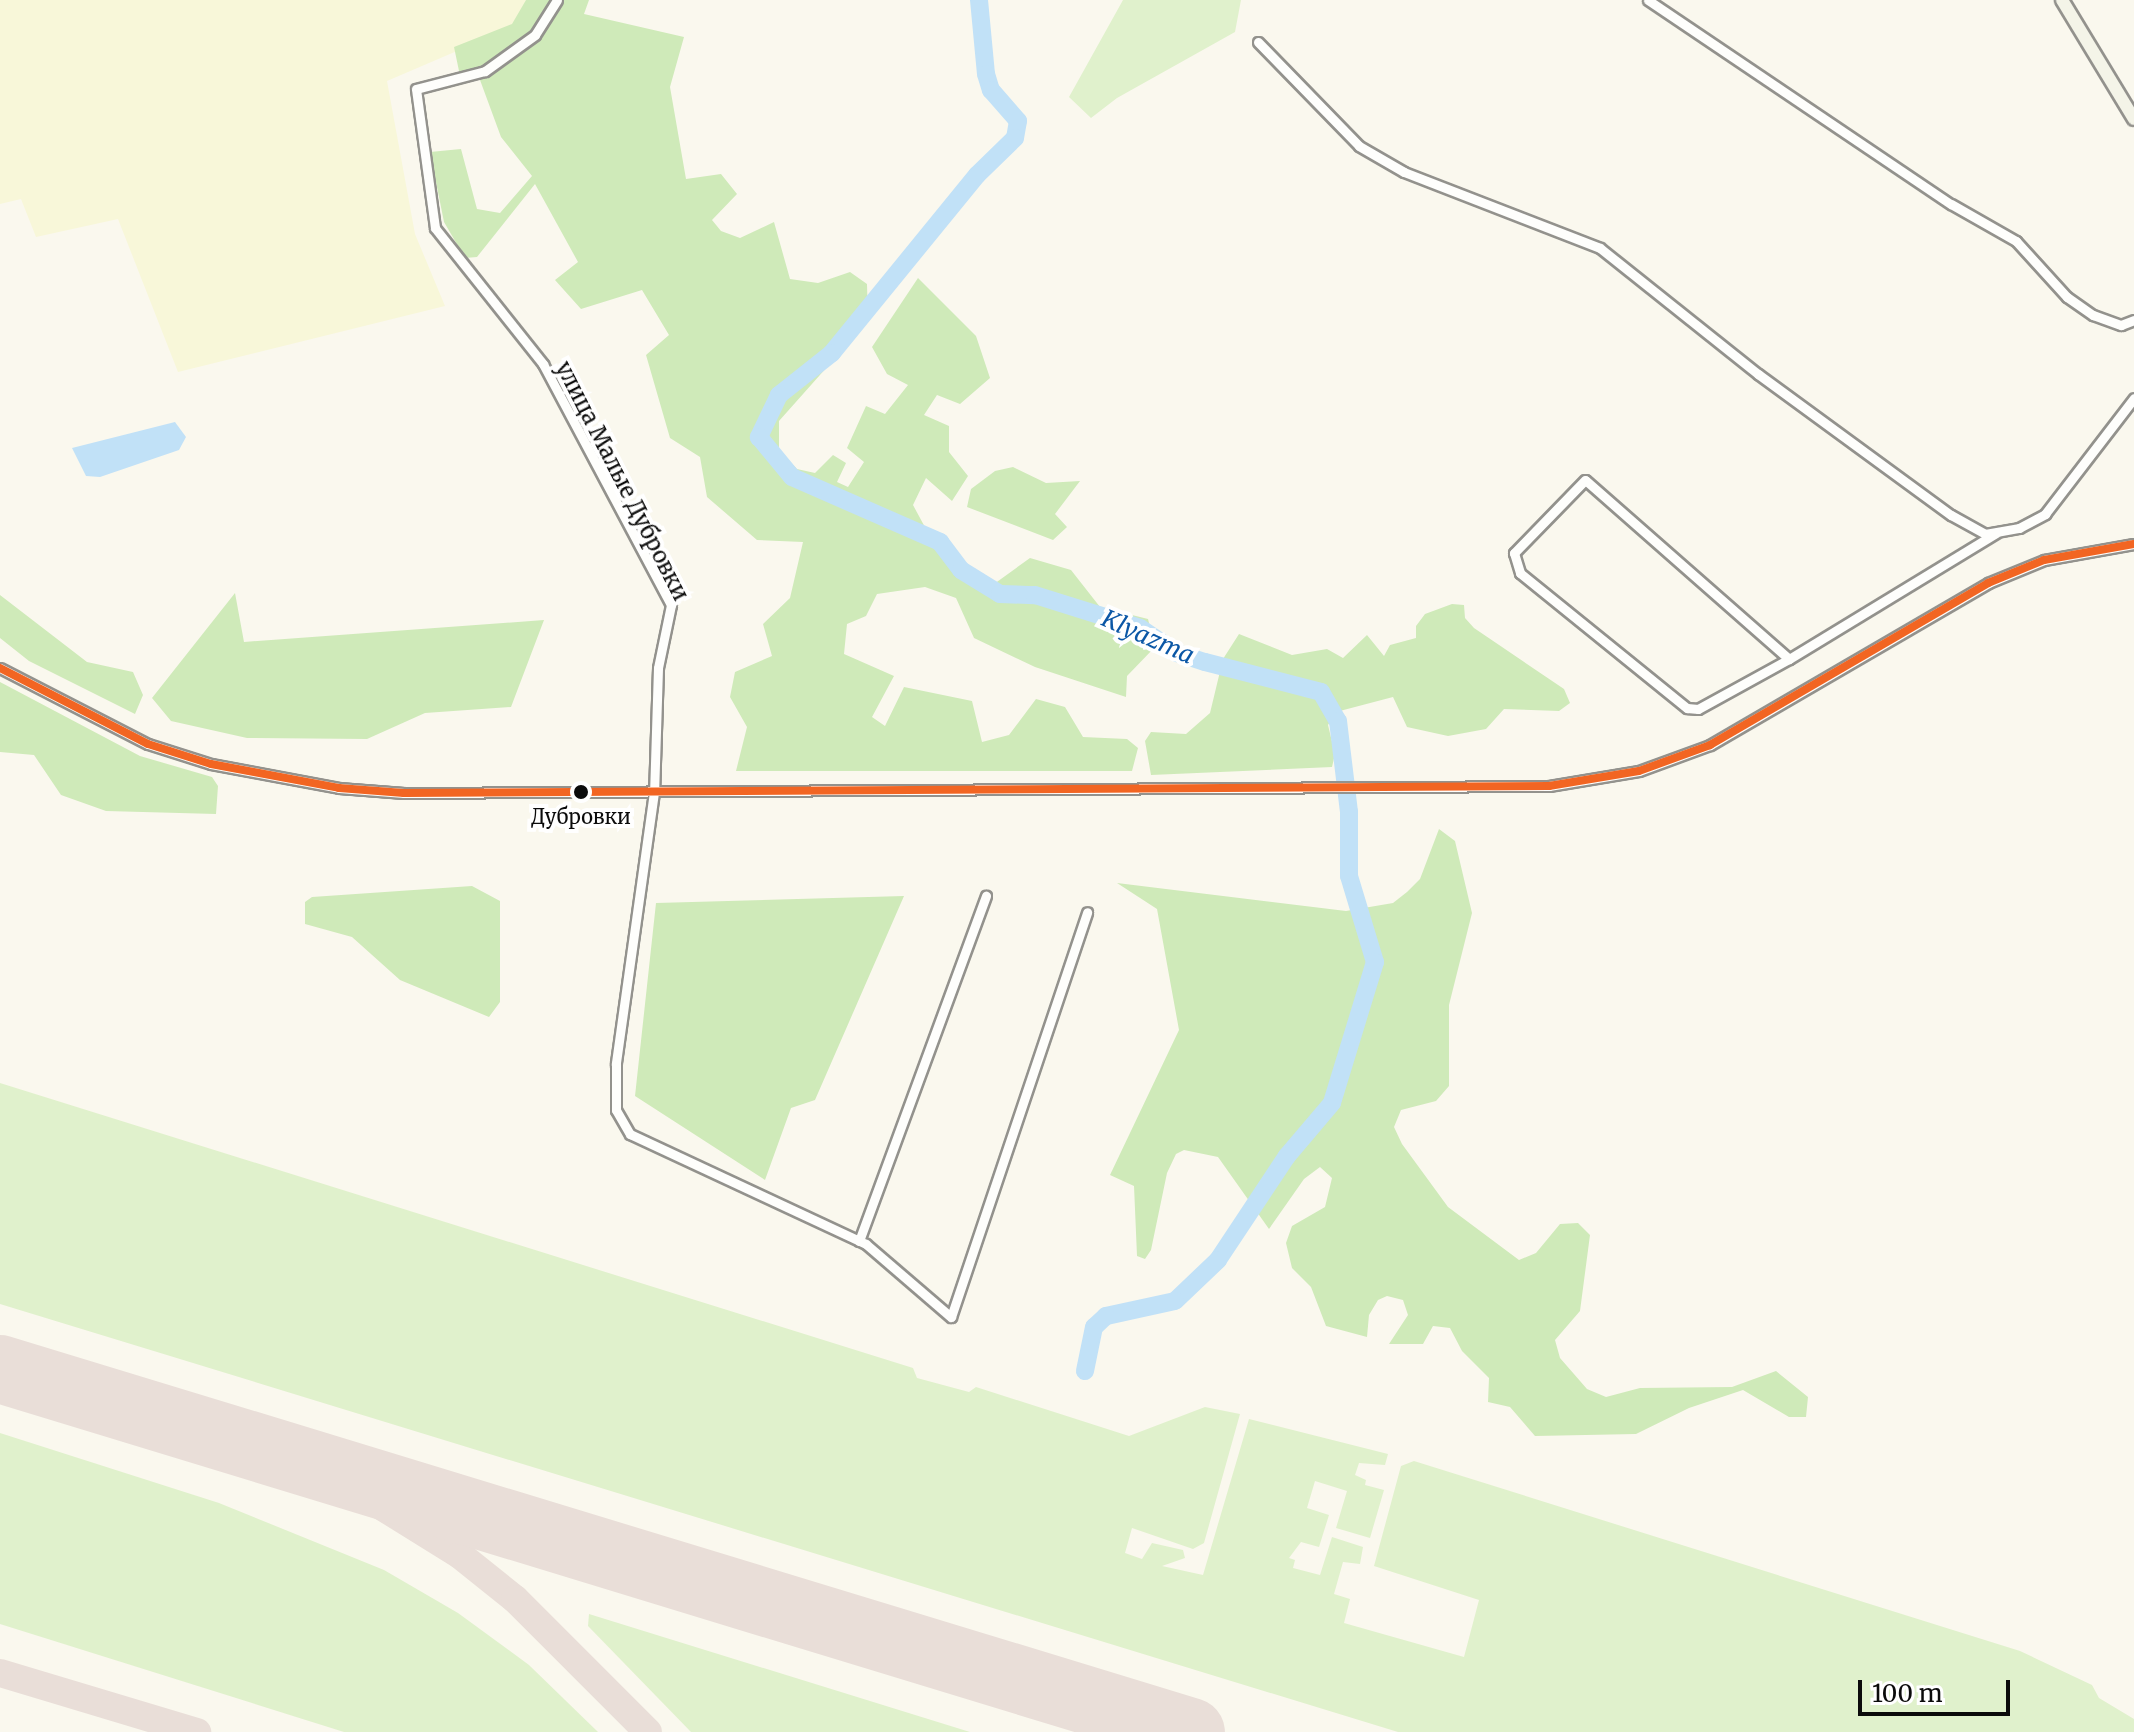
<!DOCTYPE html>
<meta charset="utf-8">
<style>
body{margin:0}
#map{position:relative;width:2134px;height:1732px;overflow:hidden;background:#faf8ee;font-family:Merriweather,serif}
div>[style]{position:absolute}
.farmland>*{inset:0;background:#f8f7d9}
.green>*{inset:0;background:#e0f1cc}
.forest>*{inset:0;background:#cfeab9}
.water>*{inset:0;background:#c1e1f7}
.river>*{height:18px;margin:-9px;padding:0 9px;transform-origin:9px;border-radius:9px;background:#c1e1f7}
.taxiway>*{height:28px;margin:-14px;padding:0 14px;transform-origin:14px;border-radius:14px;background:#e9ded8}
.runway>*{height:68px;margin:-34px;padding:0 34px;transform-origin:34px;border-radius:34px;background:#e9ded8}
.roads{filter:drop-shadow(2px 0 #93928d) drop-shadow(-2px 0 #93928d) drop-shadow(0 2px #93928d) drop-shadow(0 -2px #93928d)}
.street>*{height:9px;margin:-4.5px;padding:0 4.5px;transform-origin:4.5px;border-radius:4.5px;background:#fefefc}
.secondary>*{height:12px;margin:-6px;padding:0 6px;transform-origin:6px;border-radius:6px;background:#f4f4e8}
.bus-1>*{height:8px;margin:-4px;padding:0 4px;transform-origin:4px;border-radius:4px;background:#f26522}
.dots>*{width:22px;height:22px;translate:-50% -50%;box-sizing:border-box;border:4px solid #fff;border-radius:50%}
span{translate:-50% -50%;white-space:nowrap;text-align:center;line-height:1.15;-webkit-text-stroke:8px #fff;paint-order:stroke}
.bus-label{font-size:20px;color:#0b0b0b}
.street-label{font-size:22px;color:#0b0b0b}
.water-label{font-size:24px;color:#0b57a6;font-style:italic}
.scale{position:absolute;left:1858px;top:1680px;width:152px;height:36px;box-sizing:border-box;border:4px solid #0b0b0b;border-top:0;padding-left:10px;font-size:24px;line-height:28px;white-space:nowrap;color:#0b0b0b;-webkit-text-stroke:6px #fff;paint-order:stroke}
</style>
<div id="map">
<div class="farmland">
<i style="clip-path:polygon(0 0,526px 0,515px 26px,387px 81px,415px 234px,445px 306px,178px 372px,118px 219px,36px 237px,21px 199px,0 204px)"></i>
</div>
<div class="green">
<i style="clip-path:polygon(1123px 0,1241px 0,1235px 32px,1117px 98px,1091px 118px,1069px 97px)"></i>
<i style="clip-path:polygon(0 1083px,913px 1368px,917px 1378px,969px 1392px,976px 1387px,1129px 1436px,1205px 1407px,1240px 1414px,1204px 1543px,1193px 1549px,1132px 1528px,1125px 1553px,1142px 1559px,1152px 1543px,1183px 1550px,1185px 1558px,1162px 1566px,1203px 1575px,1249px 1419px,1388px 1454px,1385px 1465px,1359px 1463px,1355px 1475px,1366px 1480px,1365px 1485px,1384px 1490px,1370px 1538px,1336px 1528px,1347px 1491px,1315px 1481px,1307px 1508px,1329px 1515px,1319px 1547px,1301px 1542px,1289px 1558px,1295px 1560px,1293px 1568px,1320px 1575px,1332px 1537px,1363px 1547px,1360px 1564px,1343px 1562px,1334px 1594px,1350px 1599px,1344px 1623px,1464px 1657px,1479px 1600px,1374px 1566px,1401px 1466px,1414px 1461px,2020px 1651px,2092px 1685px,2099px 1698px,2134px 1719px,2134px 1732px,1398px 1732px,0 1304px)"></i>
<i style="clip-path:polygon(0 1433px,219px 1503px,384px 1570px,458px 1613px,529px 1665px,598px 1732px,344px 1732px,0 1624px)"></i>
<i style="clip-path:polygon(589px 1614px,970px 1732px,691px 1732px,588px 1626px)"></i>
</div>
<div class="forest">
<i style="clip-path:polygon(526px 0,589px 0,584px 14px,684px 37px,670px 87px,686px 179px,721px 174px,737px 194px,712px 220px,721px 231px,740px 238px,774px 222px,790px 279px,818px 283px,850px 272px,867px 284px,868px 321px,779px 421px,779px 450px,797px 469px,815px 473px,833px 455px,846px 463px,837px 482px,848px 487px,864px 462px,847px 448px,866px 406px,885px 414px,908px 385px,887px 374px,872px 347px,918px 278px,976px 336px,990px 378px,960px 404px,937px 395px,924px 415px,949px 426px,949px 452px,968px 476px,952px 501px,926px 478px,913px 505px,940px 555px,994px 584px,1030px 558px,1071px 570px,1100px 607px,1148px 619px,1155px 647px,1127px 676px,1126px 697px,1035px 667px,974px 638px,956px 598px,925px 587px,877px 594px,866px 616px,847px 624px,844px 654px,894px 676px,872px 717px,885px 726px,904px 687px,972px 701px,982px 742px,1009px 735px,1036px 699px,1065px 707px,1083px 737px,1127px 739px,1138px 748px,1132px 771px,736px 771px,747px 727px,730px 697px,735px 672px,772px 656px,763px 624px,790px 598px,803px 542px,757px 540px,707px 497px,700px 457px,670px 438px,646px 355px,669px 335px,642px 290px,581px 309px,555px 280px,578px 262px,535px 184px,477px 257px,465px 258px,444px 222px,430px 152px,461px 149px,477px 209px,500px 213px,532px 176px,501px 137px,480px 80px,459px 71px,454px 47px,512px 24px)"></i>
<i style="clip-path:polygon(1013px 467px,1046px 483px,1080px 481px,1055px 514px,1067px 527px,1053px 540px,967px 507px,971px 489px,995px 471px)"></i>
<i style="clip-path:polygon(235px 593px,244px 642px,544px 620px,511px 707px,425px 713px,367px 739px,247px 738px,171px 721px,152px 698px)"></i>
<i style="clip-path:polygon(0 595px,87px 662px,133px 672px,143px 695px,135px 714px,29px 661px,0 638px)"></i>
<i style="clip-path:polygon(1452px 604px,1464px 605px,1465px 618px,1474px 628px,1564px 689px,1570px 703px,1559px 711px,1504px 709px,1486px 729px,1448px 736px,1407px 727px,1393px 697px,1336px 712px,1328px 725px,1335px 754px,1332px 767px,1151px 775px,1145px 741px,1151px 732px,1186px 734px,1210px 713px,1223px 659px,1239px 634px,1292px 655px,1327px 649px,1343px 658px,1367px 635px,1384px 656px,1390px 645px,1416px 638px,1416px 626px,1425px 614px)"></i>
<i style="clip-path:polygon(0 682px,140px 756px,212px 777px,218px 786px,216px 814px,106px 811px,61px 795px,34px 755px,0 752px)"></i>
<i style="clip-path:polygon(1439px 829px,1455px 841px,1472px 913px,1449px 1005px,1449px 1086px,1436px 1101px,1401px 1110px,1394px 1127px,1402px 1144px,1448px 1207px,1519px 1260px,1536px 1253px,1560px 1224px,1578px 1223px,1590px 1235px,1580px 1311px,1555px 1340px,1560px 1358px,1587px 1389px,1606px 1397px,1640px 1388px,1732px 1387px,1776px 1371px,1808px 1397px,1806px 1417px,1789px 1417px,1743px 1390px,1689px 1408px,1636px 1434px,1535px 1436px,1510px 1407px,1488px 1402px,1489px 1378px,1462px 1351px,1450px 1328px,1433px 1326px,1423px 1344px,1389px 1344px,1408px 1315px,1403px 1300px,1387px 1296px,1378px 1300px,1369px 1315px,1367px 1337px,1326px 1326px,1311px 1287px,1292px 1268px,1286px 1243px,1292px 1226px,1325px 1207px,1332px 1178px,1320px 1167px,1304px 1179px,1269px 1229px,1218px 1157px,1184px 1150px,1176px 1154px,1167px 1173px,1151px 1250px,1145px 1259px,1137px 1256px,1134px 1186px,1110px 1175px,1179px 1030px,1157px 909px,1117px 883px,1346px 911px,1393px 903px,1407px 892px,1420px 879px)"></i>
<i style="clip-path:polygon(472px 886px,500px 901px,500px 1002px,489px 1017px,400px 980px,352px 937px,305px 924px,305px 902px,312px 897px)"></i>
<i style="clip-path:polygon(904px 896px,815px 1100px,791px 1108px,765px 1180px,635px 1096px,656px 903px)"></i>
</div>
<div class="water">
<i style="clip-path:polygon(175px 422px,186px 437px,179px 450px,100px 477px,86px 476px,72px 448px)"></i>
</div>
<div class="river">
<i style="left:979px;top:0;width:74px;rotate:84.6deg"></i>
<i style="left:986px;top:74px;width:17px;rotate:73deg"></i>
<i style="left:991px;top:90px;width:41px;rotate:48.9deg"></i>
<i style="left:1018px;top:121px;width:17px;rotate:100deg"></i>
<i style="left:1015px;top:138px;width:53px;rotate:135.8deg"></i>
<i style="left:977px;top:175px;width:230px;rotate:129.2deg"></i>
<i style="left:832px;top:353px;width:68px;rotate:141.6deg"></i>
<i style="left:779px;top:395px;width:47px;rotate:115.5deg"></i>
<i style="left:759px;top:437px;width:52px;rotate:50.5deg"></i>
<i style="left:792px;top:477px;width:162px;rotate:23.7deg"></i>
<i style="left:940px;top:542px;width:35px;rotate:53deg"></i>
<i style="left:961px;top:570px;width:46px;rotate:31.6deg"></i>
<i style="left:1000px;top:594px;width:35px;rotate:2deg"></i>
<i style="left:1035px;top:595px;width:110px;rotate:17.4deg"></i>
<i style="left:1140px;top:628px;width:45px;rotate:34deg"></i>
<i style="left:1177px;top:653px;width:29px;rotate:18deg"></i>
<i style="left:1205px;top:662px;width:120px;rotate:14.5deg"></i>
<i style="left:1321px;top:692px;width:34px;rotate:60deg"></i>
<i style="left:1338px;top:721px;width:92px;rotate:83.1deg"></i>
<i style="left:1349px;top:812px;width:64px;rotate:90deg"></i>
<i style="left:1349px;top:876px;width:90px;rotate:73.2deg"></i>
<i style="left:1375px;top:962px;width:147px;rotate:107deg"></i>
<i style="left:1332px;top:1103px;width:70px;rotate:130.3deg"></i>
<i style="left:1287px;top:1156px;width:125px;rotate:123.6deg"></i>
<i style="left:1218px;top:1260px;width:59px;rotate:136.4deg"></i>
<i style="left:1175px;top:1301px;width:71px;rotate:167.7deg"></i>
<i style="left:1106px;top:1316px;width:16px;rotate:137deg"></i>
<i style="left:1094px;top:1327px;width:45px;rotate:101.6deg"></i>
</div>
<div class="taxiway">
<i style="left:238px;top:1441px;width:148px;rotate:24deg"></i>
<i style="left:373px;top:1501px;width:102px;rotate:31.8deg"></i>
<i style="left:460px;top:1555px;width:70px;rotate:38.7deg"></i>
<i style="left:515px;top:1599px;width:188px;rotate:45deg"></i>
<i style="left:0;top:1673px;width:206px;rotate:16.7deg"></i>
</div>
<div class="runway">
<i style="left:0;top:1369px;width:1245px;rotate:16.95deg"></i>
</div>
<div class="roads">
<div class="street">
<i style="left:557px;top:0;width:41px;rotate:122.2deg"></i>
<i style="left:535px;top:35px;width:62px;rotate:144.2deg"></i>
<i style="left:485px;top:71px;width:71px;rotate:165.4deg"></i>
<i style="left:416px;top:89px;width:140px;rotate:82.2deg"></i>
<i style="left:435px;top:228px;width:174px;rotate:51.5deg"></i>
<i style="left:543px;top:364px;width:273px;rotate:62deg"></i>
<i style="left:671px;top:605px;width:64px;rotate:101.7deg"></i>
<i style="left:658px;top:668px;width:124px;rotate:91.8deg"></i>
<i style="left:654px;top:792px;width:275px;rotate:98deg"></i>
<i style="left:616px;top:1064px;width:46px;rotate:90deg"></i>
<i style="left:616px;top:1110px;width:28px;rotate:60deg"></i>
<i style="left:630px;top:1134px;width:260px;rotate:25deg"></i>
<i style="left:866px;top:1244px;width:112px;rotate:40.7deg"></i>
<i style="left:951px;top:1317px;width:427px;rotate:-71.4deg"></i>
<i style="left:1648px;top:0;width:365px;rotate:34deg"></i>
<i style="left:1951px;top:204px;width:75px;rotate:29.6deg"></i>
<i style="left:2016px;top:241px;width:76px;rotate:47.7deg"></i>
<i style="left:2067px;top:297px;width:32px;rotate:35deg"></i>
<i style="left:2093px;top:315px;width:30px;rotate:20deg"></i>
<i style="left:2121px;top:325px;width:14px;rotate:-21deg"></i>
<i style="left:1258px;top:42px;width:145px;rotate:45.8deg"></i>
<i style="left:1359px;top:146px;width:52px;rotate:30deg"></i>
<i style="left:1404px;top:172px;width:210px;rotate:21.2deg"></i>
<i style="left:1600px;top:248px;width:202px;rotate:38.6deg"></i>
<i style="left:1758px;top:374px;width:239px;rotate:36.2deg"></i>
<i style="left:1951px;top:515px;width:39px;rotate:29deg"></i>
<i style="left:1985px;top:534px;width:35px;rotate:-10deg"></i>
<i style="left:2019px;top:528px;width:30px;rotate:-28deg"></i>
<i style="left:2045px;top:514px;width:146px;rotate:-52.5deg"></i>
<i style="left:1789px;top:659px;width:271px;rotate:-138.7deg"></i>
<i style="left:1585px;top:480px;width:102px;rotate:134.2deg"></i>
<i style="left:1514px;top:553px;width:21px;rotate:73deg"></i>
<i style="left:1520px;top:573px;width:215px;rotate:39deg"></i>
<i style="left:1687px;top:708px;width:11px;rotate:5deg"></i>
<i style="left:1698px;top:709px;width:104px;rotate:-28.8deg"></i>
<i style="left:1789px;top:659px;width:242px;rotate:-31.3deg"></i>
<i style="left:0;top:668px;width:166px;rotate:27.2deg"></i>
<i style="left:148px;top:744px;width:66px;rotate:17.6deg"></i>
<i style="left:211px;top:764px;width:130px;rotate:10.6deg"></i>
<i style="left:339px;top:788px;width:65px;rotate:4.4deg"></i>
<i style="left:404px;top:793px;width:1145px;rotate:-0.35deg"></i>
<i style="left:1549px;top:786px;width:91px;rotate:-9.5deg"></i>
<i style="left:1639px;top:771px;width:76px;rotate:-20.1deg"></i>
<i style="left:1710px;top:745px;width:322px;rotate:-30.2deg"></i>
<i style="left:1988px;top:583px;width:61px;rotate:-22.3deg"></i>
<i style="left:2044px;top:560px;width:91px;rotate:-10.1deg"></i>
<i style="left:859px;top:1241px;width:368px;rotate:-69.8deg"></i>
</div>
<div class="secondary">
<i style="left:2062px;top:0;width:139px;rotate:58.8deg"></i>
</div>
</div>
<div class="bus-1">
<i style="left:0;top:668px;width:166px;rotate:27.2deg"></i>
<i style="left:148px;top:744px;width:66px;rotate:17.6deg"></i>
<i style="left:211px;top:764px;width:130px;rotate:10.6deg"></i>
<i style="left:339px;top:788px;width:65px;rotate:4.4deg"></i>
<i style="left:404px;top:793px;width:1145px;rotate:-0.35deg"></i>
<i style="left:1549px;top:786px;width:91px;rotate:-9.5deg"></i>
<i style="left:1639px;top:771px;width:76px;rotate:-20.1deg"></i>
<i style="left:1710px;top:745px;width:322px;rotate:-30.2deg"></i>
<i style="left:1988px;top:583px;width:61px;rotate:-22.3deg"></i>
<i style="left:2044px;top:560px;width:91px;rotate:-10.1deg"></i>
</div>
<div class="dots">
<i style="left:581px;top:792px;background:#0b0b0b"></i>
</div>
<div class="bus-label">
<span style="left:581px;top:816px">Дубровки</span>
</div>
<div class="street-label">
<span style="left:622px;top:481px;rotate:63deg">улица Малые Дубровки</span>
</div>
<div class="water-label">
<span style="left:1148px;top:637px;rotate:24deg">Klyazma</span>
</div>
<div class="scale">100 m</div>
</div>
